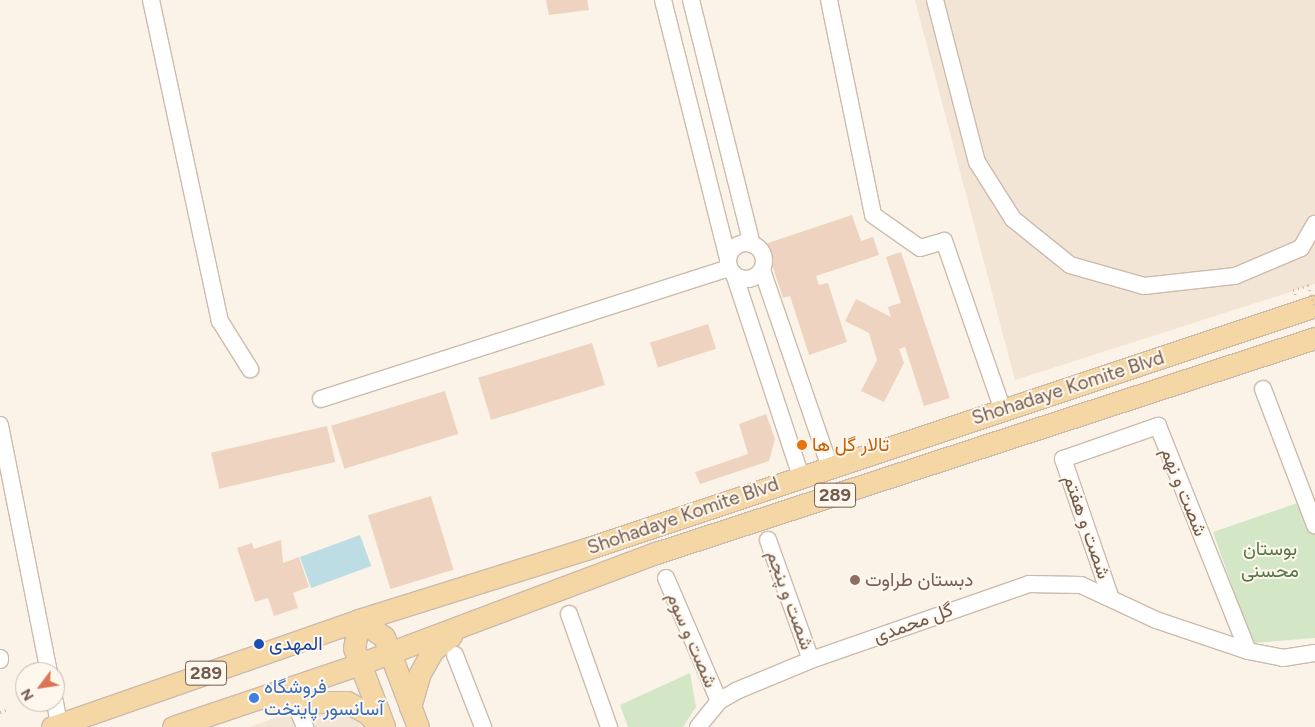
<!DOCTYPE html>
<meta charset="utf-8">
<style>
body{margin:0}
#map{position:relative;width:1315px;height:727px;overflow:hidden;background:#fbf3e7;font-family:Figtree,Vazirmatn,sans-serif}
div>[style]{position:absolute}
.residential>*{inset:0;background:#f2e5d5}
.green>*{inset:0;background:#d3e7c6}
.water>*{inset:0;background:#bcdde3;transform-origin:0 0}
.building>*{inset:0;background:#eed3c0;transform-origin:0 0}
.path>*{height:2.5px;margin-top:-1.25px;transform-origin:0;background:repeating-linear-gradient(90deg,#d3b6a3 0 1px,transparent 0 5px)}
.roads{filter:drop-shadow(1px 0 #ccbbad) drop-shadow(-1px 0 #ccbbad) drop-shadow(0 1px #ccbbad) drop-shadow(0 -1px #ccbbad)}
.minor>*{height:16px;margin:-8px;padding:0 8px;transform-origin:8px;border-radius:8px;background:#fff}
.minor>.ring{margin:-8px;padding:0;box-sizing:content-box;background:none;border:16px solid #fff;border-radius:50%}
.major>*{height:21px;margin:-10.5px;padding:0 10.5px;transform-origin:10.5px;border-radius:10.5px;background:#f4d7a4}
.path-bridge>*{height:2.5px;margin-top:-1.25px;transform-origin:0;background:repeating-linear-gradient(90deg,#d3b6a3 0 1px,transparent 0 5px)}
.dots>*{width:14px;height:14px;translate:-50% -50%;box-sizing:border-box;border:2px solid #fef7ed;border-radius:50%}
span{translate:-50% -50%;white-space:nowrap;text-align:center;line-height:1.15;-webkit-text-stroke:4px #fef7ed;paint-order:stroke}
.shield-label span{padding:1px 4px;background:#fef7ed;border:1px solid;border-radius:4px;-webkit-text-stroke-width:0}
.shield-label{font-size:18px;color:#725b4d;font-weight:700}
.street-label{font-size:19px;color:#725b4d}
.food-label{font-size:19px;color:#c56008}
.left{translate:0 -50%;text-align:left}
.park-label{font-size:19px;color:#547846}
.education-label{font-size:19px;color:#785e54}
.transit-label{font-size:19px;color:#164399}
.shop-label{font-size:19px;color:#366cbe}
.north{position:absolute;left:15px;top:662px;width:50px;height:50px;box-sizing:border-box;background:#fef7ed;border:1px solid #c6b9ad;border-radius:50%;rotate:239deg;font-size:14px;font-weight:700;line-height:20px;text-align:center;color:#725b4d}
.north::after{content:'';display:block;margin:auto;width:18px;height:22px;background:#dc7455;clip-path:polygon(50% 0,100% 100%,50% 72%,0 100%)}
</style>
<div id="map">
<div class="residential">
<i style="clip-path:polygon(915px 0,1315px 0,1315px 284px,1015px 380px)"></i>
<i style="clip-path:polygon(348px 691px,361px 727px,250px 727px)"></i>
</div>
<div class="green">
<i style="clip-path:polygon(1315px 497px,1315px 638px,1252px 643px,1213px 532px)"></i>
<i style="clip-path:polygon(690px 673px,696px 707px,683px 727px,628px 727px,620px 705px)"></i>
</div>
<div class="water">
<i style="left:360px;top:535px;width:33px;height:64px;rotate:70deg"></i>
</div>
<div class="building">
<i style="clip-path:polygon(546px 0,587px 0,589px 10px,549px 15px)"></i>
<i style="clip-path:polygon(852px 215px,861px 241px,873px 237px,879px 255px,816px 276px,819px 285px,828px 283px,847px 342px,809px 355px,790px 296px,783px 298px,765px 244px)"></i>
<i style="clip-path:polygon(901px 252px,950px 398px,924px 406px,905px 347px,899px 349px,904px 363px,884px 402px,861px 391px,877px 360px,869px 333px,845px 321px,856px 299px,891px 317px,888px 307px,901px 303px,886px 257px)"></i>
<i style="left:708px;top:324px;width:26px;height:61px;rotate:72deg"></i>
<i style="left:592px;top:343px;width:44px;height:119px;rotate:73deg"></i>
<i style="left:445px;top:391px;width:45px;height:119px;rotate:73deg"></i>
<i style="clip-path:polygon(766px 414px,775px 439px,769px 461px,700px 484px,695px 472px,748px 454px,739px 424px)"></i>
<i style="left:327px;top:426px;width:37px;height:119px;rotate:77deg"></i>
<i style="left:431px;top:496px;width:77px;height:66px;rotate:73deg"></i>
<i style="clip-path:polygon(281px 540px,283px 563px,299px 557px,309px 587px,293px 593px,298px 608px,274px 616px,268px 598px,255px 602px,237px 548px,252px 543px,254px 549px)"></i>
</div>
<div class="path">
<i style="left:1295px;top:295px;width:5px;rotate:-112deg"></i>
<i style="left:1293px;top:290px;width:16px;rotate:-18deg"></i>
<i style="left:0;top:712px;width:9px;rotate:-21deg"></i>
</div>
<div class="roads">
<div class="minor">
<i style="left:151px;top:0;width:328px;rotate:77.9deg"></i>
<i style="left:220px;top:321px;width:57px;rotate:58deg"></i>
<i style="left:663px;top:0;width:267px;rotate:75.9deg"></i>
<i style="left:691px;top:0;width:252px;rotate:76deg"></i>
<i style="left:829px;top:0;width:219px;rotate:78.4deg"></i>
<i style="left:873px;top:215px;width:57px;rotate:35.1deg"></i>
<i style="left:920px;top:248px;width:25px;rotate:-16deg"></i>
<i style="left:944px;top:241px;width:179px;rotate:70.8deg"></i>
<i style="left:935px;top:0;width:167px;rotate:75.5deg"></i>
<i style="left:977px;top:162px;width:67px;rotate:57.7deg"></i>
<i style="left:1013px;top:219px;width:73px;rotate:38.9deg"></i>
<i style="left:1070px;top:265px;width:77px;rotate:15.8deg"></i>
<i style="left:1144px;top:286px;width:92px;rotate:-6.3deg"></i>
<i style="left:1235px;top:276px;width:72px;rotate:-23deg"></i>
<i style="left:1301px;top:248px;width:28px;rotate:-60deg"></i>
<i class="ring" style="left:728px;top:243px;width:20px;height:20px"></i>
<i style="left:762px;top:270px;width:208px;rotate:71deg"></i>
<i style="left:734px;top:274px;width:214px;rotate:71.7deg"></i>
<i style="left:1263px;top:389px;width:146px;rotate:69.1deg"></i>
<i style="left:321px;top:399px;width:429px;rotate:-17.8deg"></i>
<i style="left:0;top:425px;width:252px;rotate:78.8deg"></i>
<i style="left:768px;top:540px;width:127px;rotate:70.3deg"></i>
<i style="left:666px;top:578px;width:134px;rotate:66.7deg"></i>
<i style="left:1110px;top:596px;width:145px;rotate:-108.9deg"></i>
<i style="left:1063px;top:459px;width:101px;rotate:-19.2deg"></i>
<i style="left:1158px;top:426px;width:242px;rotate:68.2deg"></i>
<i style="left:569px;top:614px;width:120px;rotate:70.5deg"></i>
<i style="left:455px;top:655px;width:77px;rotate:68.7deg"></i>
<i style="left:0;top:658px;width:2px;rotate:90deg"></i>
<i style="left:55px;top:702px;width:22px;rotate:80deg"></i>
<i style="left:300px;top:715px;width:13px;rotate:67deg"></i>
<i style="left:698px;top:727px;width:33px;rotate:-51deg"></i>
<i style="left:719px;top:701px;width:20px;rotate:-30deg"></i>
<i style="left:736px;top:691px;width:81px;rotate:-22.5deg"></i>
<i style="left:811px;top:660px;width:231px;rotate:-19.2deg"></i>
<i style="left:1029px;top:584px;width:52px;rotate:1.1deg"></i>
<i style="left:1081px;top:585px;width:83px;rotate:25deg"></i>
<i style="left:1156px;top:620px;width:97px;rotate:18.6deg"></i>
<i style="left:1248px;top:651px;width:36px;rotate:11deg"></i>
<i style="left:1283px;top:658px;width:32px;rotate:-9deg"></i>
</div>
<div class="major">
<i style="left:359px;top:620px;width:30px;rotate:34deg"></i>
<i style="left:384px;top:637px;width:96px;rotate:69.3deg"></i>
<i style="left:359px;top:620px;width:28px;rotate:100deg"></i>
<i style="left:354px;top:648px;width:84px;rotate:69deg"></i>
<i style="left:271px;top:702px;width:76px"></i>
<i style="left:347px;top:702px;width:23px;rotate:29deg"></i>
<i style="left:367px;top:713px;width:19px;rotate:47deg"></i>
<i style="left:410px;top:707px;width:33px;rotate:-74deg"></i>
<i style="left:419px;top:675px;width:29px;rotate:-61deg"></i>
<i style="left:433px;top:650px;width:23px;rotate:-38deg"></i>
<i style="left:52px;top:727px;width:325px;rotate:-19.2deg"></i>
<i style="left:359px;top:620px;width:238px;rotate:-17.4deg"></i>
<i style="left:586px;top:549px;width:768px;rotate:-18.43deg"></i>
<i style="left:173px;top:727px;width:197px;rotate:-18.6deg"></i>
<i style="left:360px;top:664px;width:316px;rotate:-20.6deg"></i>
<i style="left:656px;top:553px;width:693px;rotate:-18.07deg"></i>
</div>
</div>
<div class="path-bridge">
<i style="left:1308px;top:285px;width:22px;rotate:72deg"></i>
</div>
<div class="dots">
<i style="left:802px;top:445px;background:#e8710a"></i>
<i style="left:855px;top:580px;background:#8d6e63"></i>
<i style="left:259px;top:644px;background:#1a4fb4"></i>
<i style="left:254px;top:698px;background:#3f7fe0"></i>
</div>
<div class="shield-label">
<span style="left:835px;top:495px">289</span>
<span style="left:206px;top:673px">289</span>
</div>
<div class="street-label">
<span style="left:1068px;top:388px;rotate:-18deg">Shohadaye Komite Blvd</span>
<span style="left:1184px;top:492px;rotate:68deg">شصت و نهم</span>
<span style="left:683px;top:516px;rotate:-19deg">Shohadaye Komite Blvd</span>
<span style="left:1087px;top:527px;rotate:71deg">شصت و هفتم</span>
<span style="left:790px;top:600px;rotate:70deg">شصت و پنجم</span>
<span style="left:913px;top:623px;rotate:-20deg">گل محمدی</span>
<span style="left:692px;top:640px;rotate:67deg">شصت و سوم</span>
</div>
<div class="food-label">
<span class="left" style="left:812px;top:445px">تالار گل ها</span>
</div>
<div class="park-label">
<span style="left:1270px;top:560px">بوستان<br>محسنی</span>
</div>
<div class="education-label">
<span class="left" style="left:865px;top:580px">دبستان طراوت</span>
</div>
<div class="transit-label">
<span class="left" style="left:269px;top:644px">المهدی</span>
</div>
<div class="shop-label">
<span class="left" style="left:264px;top:698px">فروشگاه<br>آسانسور پایتخت</span>
</div>
<div class="north">N</div>
</div>
